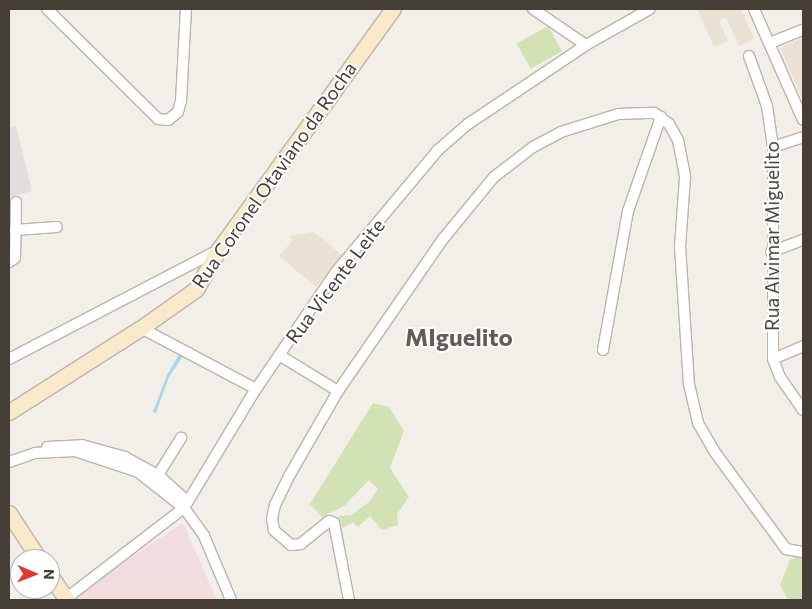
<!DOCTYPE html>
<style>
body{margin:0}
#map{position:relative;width:812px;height:609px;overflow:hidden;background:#f2eee8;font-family:Commissioner,sans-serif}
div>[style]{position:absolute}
.education>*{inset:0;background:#e9e1d3}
.medical>*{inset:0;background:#f1dddd}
.green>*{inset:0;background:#d2e2b5;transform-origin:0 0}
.parking>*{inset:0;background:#e1dedc}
.water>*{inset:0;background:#abd5e8}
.roads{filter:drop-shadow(1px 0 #bcb4ab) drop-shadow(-1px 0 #bcb4ab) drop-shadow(0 1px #bcb4ab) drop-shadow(0 -1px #bcb4ab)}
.street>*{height:10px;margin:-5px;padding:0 5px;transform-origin:5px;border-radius:5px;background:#fff}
.secondary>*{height:15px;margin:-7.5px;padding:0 7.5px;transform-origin:7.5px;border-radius:7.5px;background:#f8e9cb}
span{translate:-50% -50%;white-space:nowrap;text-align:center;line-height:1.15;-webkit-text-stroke:4px #fff;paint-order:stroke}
.street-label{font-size:19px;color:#443e37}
.district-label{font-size:24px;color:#665b50;font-weight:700}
.frame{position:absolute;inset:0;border:10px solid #443e37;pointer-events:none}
.north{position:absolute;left:10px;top:549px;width:50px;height:50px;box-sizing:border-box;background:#fff;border:1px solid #b4b2af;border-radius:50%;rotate:91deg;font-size:14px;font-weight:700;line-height:20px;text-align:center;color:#443e37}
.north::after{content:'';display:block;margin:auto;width:18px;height:22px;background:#e2372f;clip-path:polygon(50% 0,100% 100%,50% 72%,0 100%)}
</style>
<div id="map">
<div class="education">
<i style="clip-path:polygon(697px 9px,741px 9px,754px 39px,739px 46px,726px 17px,719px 21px,728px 41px,714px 47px)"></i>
<i style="clip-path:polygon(803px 37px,803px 100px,780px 48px)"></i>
<i style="clip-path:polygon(314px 232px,343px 256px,316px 287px,279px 256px,293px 240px,289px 236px)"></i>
</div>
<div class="medical">
<i style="clip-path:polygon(183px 523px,217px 600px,74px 600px,72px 596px)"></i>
</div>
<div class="green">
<i style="left:548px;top:26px;width:29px;height:36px;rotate:61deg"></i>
<i style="clip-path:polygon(373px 403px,389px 407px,404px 431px,390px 468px,409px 497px,397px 514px,398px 525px,382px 530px,370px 516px,358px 527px,353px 522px,343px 528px,338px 516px,351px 515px,369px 502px,378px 489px,369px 480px,344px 506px,322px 517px,310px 504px)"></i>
<i style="clip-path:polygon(803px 553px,803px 600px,788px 600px,780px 585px,790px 560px)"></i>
</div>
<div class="parking">
<i style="clip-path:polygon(16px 126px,32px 191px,9px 197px,9px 128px)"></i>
</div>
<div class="water">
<i style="clip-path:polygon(180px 353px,185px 353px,169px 377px,156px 413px,153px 412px,167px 375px)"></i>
</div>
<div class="roads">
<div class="street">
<i style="left:47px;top:9px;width:156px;rotate:44.7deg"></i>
<i style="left:158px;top:119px;width:10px;rotate:6deg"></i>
<i style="left:168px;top:120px;width:13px;rotate:-39deg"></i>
<i style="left:178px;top:112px;width:11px;rotate:-75deg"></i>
<i style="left:181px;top:101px;width:92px;rotate:-86.9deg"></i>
<i style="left:533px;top:9px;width:64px;rotate:34.2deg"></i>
<i style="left:754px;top:9px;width:121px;rotate:66.2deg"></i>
<i style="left:770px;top:43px;width:35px;rotate:-22deg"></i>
<i style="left:749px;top:56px;width:53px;rotate:70.2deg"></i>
<i style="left:767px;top:106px;width:41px;rotate:81.7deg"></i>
<i style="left:773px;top:147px;width:212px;rotate:90deg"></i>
<i style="left:773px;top:359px;width:19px;rotate:69deg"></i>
<i style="left:780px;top:377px;width:40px;rotate:55.1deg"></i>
<i style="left:773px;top:147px;width:32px;rotate:-18deg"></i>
<i style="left:15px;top:230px;width:42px;rotate:-4.1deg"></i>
<i style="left:771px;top:252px;width:34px;rotate:-21deg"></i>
<i style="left:9px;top:262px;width:7px;rotate:-34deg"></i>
<i style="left:15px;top:258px;width:56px;rotate:-89deg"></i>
<i style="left:141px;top:328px;width:130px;rotate:27.9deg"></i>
<i style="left:603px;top:350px;width:141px;rotate:-79.8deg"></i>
<i style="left:628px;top:211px;width:100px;rotate:-70.7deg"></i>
<i style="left:279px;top:355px;width:69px;rotate:31.4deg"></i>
<i style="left:9px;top:359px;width:236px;rotate:-27.5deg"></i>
<i style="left:773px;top:359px;width:33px;rotate:-23deg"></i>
<i style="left:47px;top:447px;width:35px;rotate:-3deg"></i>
<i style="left:82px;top:445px;width:45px;rotate:15.6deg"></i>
<i style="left:125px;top:457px;width:38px;rotate:29deg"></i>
<i style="left:158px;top:475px;width:40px;rotate:42deg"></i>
<i style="left:9px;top:462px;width:28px;rotate:-19deg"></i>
<i style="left:35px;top:453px;width:40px;rotate:-2.9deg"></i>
<i style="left:75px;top:451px;width:66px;rotate:18.4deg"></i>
<i style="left:138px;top:472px;width:58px;rotate:38deg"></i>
<i style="left:184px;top:508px;width:34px;rotate:54deg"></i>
<i style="left:204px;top:536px;width:69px;rotate:67.1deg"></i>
<i style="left:158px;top:475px;width:44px;rotate:-58.1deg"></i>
<i style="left:64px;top:600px;width:151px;rotate:-37.5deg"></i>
<i style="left:184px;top:508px;width:135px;rotate:-58.9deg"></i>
<i style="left:254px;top:392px;width:145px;rotate:-55.7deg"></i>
<i style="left:336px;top:272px;width:159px;rotate:-50.1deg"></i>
<i style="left:438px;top:150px;width:40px;rotate:-41deg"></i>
<i style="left:468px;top:124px;width:142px;rotate:-33.8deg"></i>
<i style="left:586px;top:45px;width:73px;rotate:-29.4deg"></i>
<i style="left:349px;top:600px;width:78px;rotate:-101deg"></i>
<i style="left:334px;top:523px;width:5px;rotate:-158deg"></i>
<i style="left:329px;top:521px;width:36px;rotate:141deg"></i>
<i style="left:301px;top:544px;width:10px;rotate:174deg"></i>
<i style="left:291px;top:545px;width:23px;rotate:-139deg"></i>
<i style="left:274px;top:530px;width:11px;rotate:-100deg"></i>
<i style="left:272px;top:519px;width:14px;rotate:-78deg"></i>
<i style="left:275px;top:505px;width:30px;rotate:-64deg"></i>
<i style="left:288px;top:478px;width:100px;rotate:-60.1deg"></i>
<i style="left:338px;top:391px;width:185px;rotate:-55.4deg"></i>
<i style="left:443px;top:239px;width:80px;rotate:-50.6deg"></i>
<i style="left:494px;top:177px;width:49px;rotate:-37.6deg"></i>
<i style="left:533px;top:147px;width:32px;rotate:-28deg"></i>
<i style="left:561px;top:132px;width:60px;rotate:-17.5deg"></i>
<i style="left:618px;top:114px;width:36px;rotate:-2deg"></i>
<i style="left:654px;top:113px;width:19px;rotate:36deg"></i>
<i style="left:669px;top:124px;width:18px;rotate:61deg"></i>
<i style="left:678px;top:140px;width:38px;rotate:79deg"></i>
<i style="left:685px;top:177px;width:69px;rotate:94.1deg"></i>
<i style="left:680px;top:246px;width:138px;rotate:86.3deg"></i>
<i style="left:689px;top:384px;width:40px;rotate:77deg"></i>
<i style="left:698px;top:423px;width:32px;rotate:60deg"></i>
<i style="left:714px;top:451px;width:122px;rotate:53.7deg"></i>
<i style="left:786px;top:549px;width:17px;rotate:10deg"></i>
</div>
<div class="secondary">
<i style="left:9px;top:412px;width:156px;rotate:-32.5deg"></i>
<i style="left:141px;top:328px;width:67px;rotate:-35.3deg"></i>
<i style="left:196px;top:289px;width:46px;rotate:-60.1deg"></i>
<i style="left:219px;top:249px;width:296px;rotate:-54.1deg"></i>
<i style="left:9px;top:513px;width:55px;rotate:56.9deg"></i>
<i style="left:50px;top:575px;width:30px;rotate:56deg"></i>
</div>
</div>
<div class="street-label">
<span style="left:274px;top:175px;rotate:-55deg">Rua Coronel Otaviano da Rocha</span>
<span style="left:772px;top:236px;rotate:-90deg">Rua Alvimar Miguelito</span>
<span style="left:335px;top:281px;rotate:-53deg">Rua Vicente Leite</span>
</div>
<div class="district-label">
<span style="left:459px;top:337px">MIguelito</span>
</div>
<div class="frame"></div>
<div class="north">N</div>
</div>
